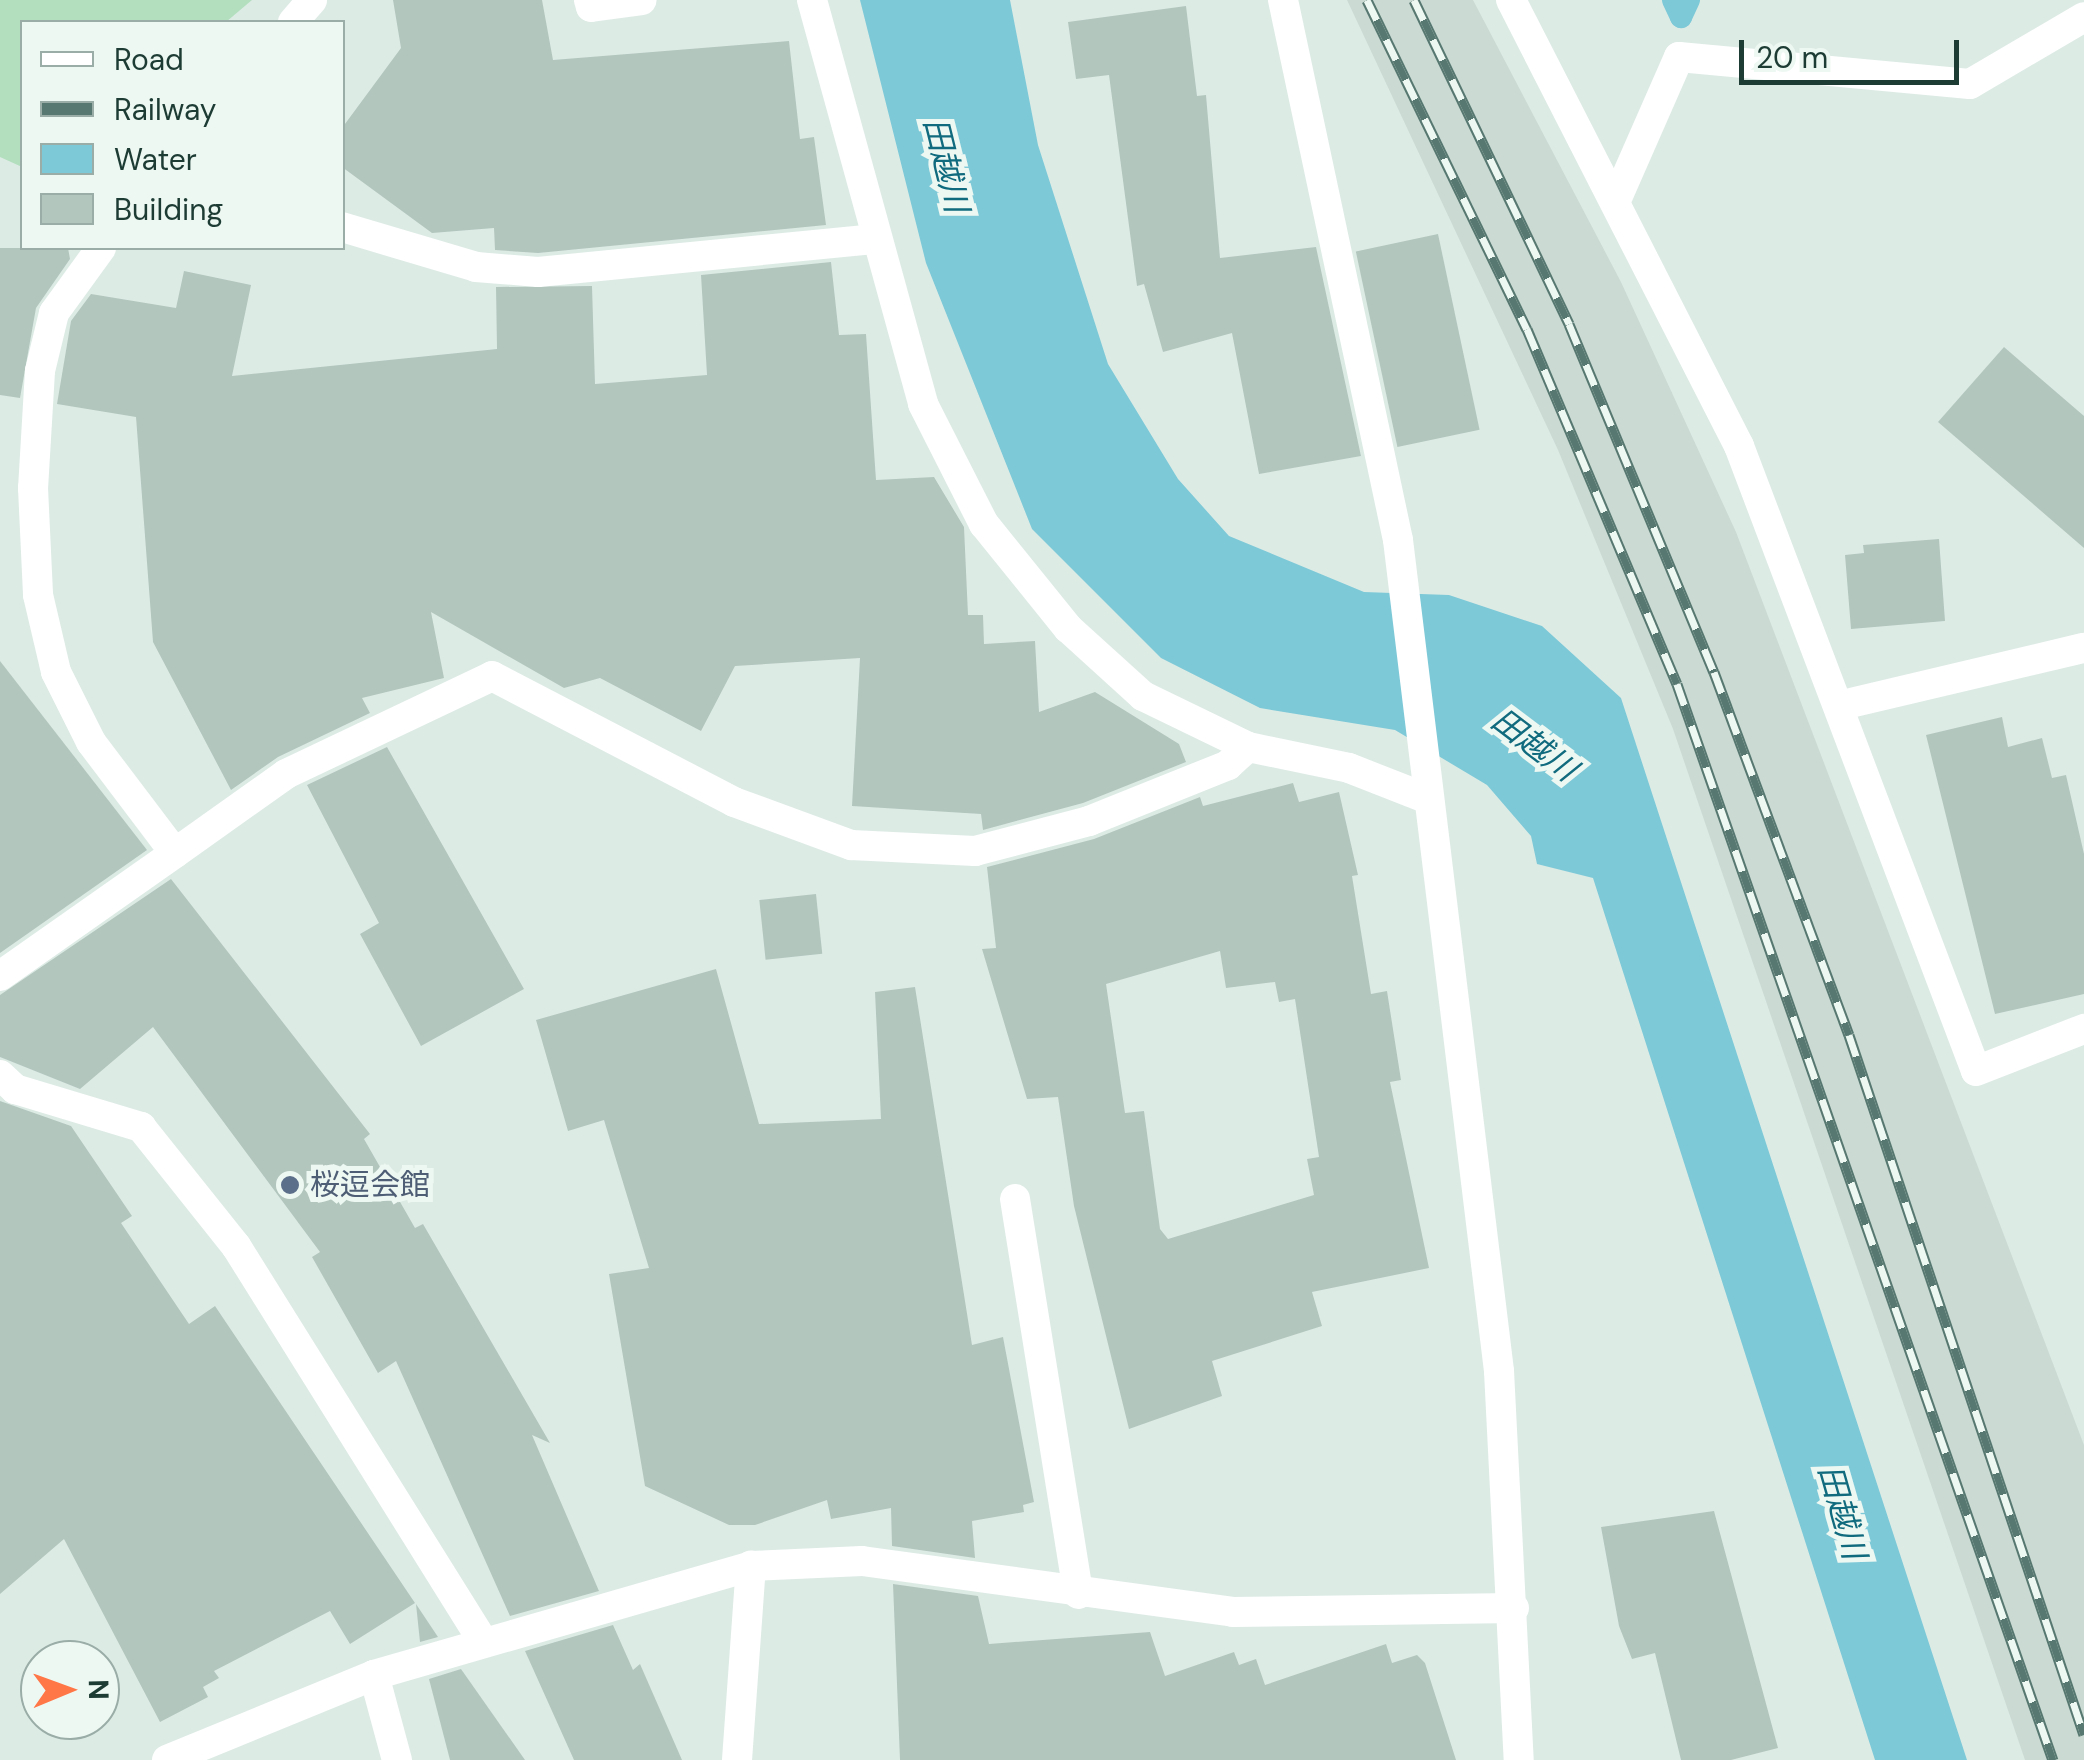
<!DOCTYPE html>
<meta charset="utf-8">
<style>
body{margin:0}
#map{position:relative;width:2084px;height:1760px;overflow:hidden;background:#ddebe5;font-family:"DM Sans","Noto Sans JP",sans-serif}
div>[style]{position:absolute}
.built>*{inset:0;background:#cbdbd4}
.green>*{inset:0;background:#b3dfbf}
.water>*{inset:0;background:#7dc9d8}
.stream>*{height:22px;margin:-11px;padding:0 11px;transform-origin:11px;border-radius:11px;background:#7dc9d8}
.building>*{inset:0;background:#b2c6be;transform-origin:0 0}
.service>*{height:30px;margin:-15px;padding:0 15px;transform-origin:15px;border-radius:15px;background:#fff}
.minor>*{height:30px;margin:-15px;padding:0 15px;transform-origin:15px;border-radius:15px;background:#fff}
.tertiary>*{height:30px;margin:-15px;padding:0 15px;transform-origin:15px;border-radius:15px;background:#fff}
.rail>*{height:11px;margin-top:-5.5px;transform-origin:0;background:repeating-linear-gradient(90deg,#eef8f3 0 22px,#577870 0 44px);box-sizing:border-box;border-block:2px solid #577870}
.dots>*{width:28px;height:28px;translate:-50% -50%;box-sizing:border-box;border:5px solid #eef8f3;border-radius:50%}
span{translate:-50% -50%;white-space:nowrap;text-align:center;line-height:1.15;-webkit-text-stroke:10px #eef8f3;paint-order:stroke}
.service-label{font-size:30px;color:#4e5e75}
.left{translate:0 -50%;text-align:left}
.water-label{font-size:32px;color:#116b7e;font-style:italic}
.legend{position:absolute;left:20px;top:20px;width:325px;height:230px;box-sizing:border-box;background:#eef8f3;border:2px solid #9aada7;margin:0;padding:12px 18px;list-style:none;font-size:30px;color:#1d3c34}
.legend li{display:flex;align-items:center;gap:20px;height:50px}
.legend b{width:50px;border:2px solid #9aada7}
.north{position:absolute;left:20px;top:1640px;width:100px;height:100px;box-sizing:border-box;background:#eef8f3;border:2px solid #9aada7;border-radius:50%;rotate:89deg;font-size:28px;font-weight:700;line-height:40px;text-align:center;color:#1d3c34}
.north::after{content:'';display:block;margin:auto;width:35px;height:45px;background:#ff7647;clip-path:polygon(50% 0,100% 100%,50% 72%,0 100%)}
.scale{position:absolute;left:1739px;top:40px;width:220px;height:45px;box-sizing:border-box;border:5px solid #1d3c34;border-top:0;padding-left:12px;font-size:30px;line-height:35px;white-space:nowrap;color:#1d3c34;-webkit-text-stroke:8px #eef8f3;paint-order:stroke}
</style>
<div id="map">
<div class="built">
<i style="clip-path:polygon(1347px 0,1473px 0,1621px 282px,1736px 532px,2084px 1445px,2084px 1760px,2025px 1760px,1673px 729px,1558px 450px)"></i>
</div>
<div class="green">
<i style="clip-path:polygon(0 0,252px 0,226px 22px,22px 22px,22px 167px,0 157px)"></i>
</div>
<div class="water">
<i style="clip-path:polygon(860px 0,1010px 0,1038px 145px,1108px 364px,1178px 479px,1229px 536px,1364px 592px,1449px 595px,1542px 626px,1621px 698px,1967px 1760px,1875px 1760px,1593px 878px,1537px 864px,1531px 836px,1487px 785px,1395px 730px,1260px 708px,1161px 658px,1032px 529px,926px 263px)"></i>
</div>
<div class="stream">
<i style="left:1673px;top:0;width:19px;rotate:65deg"></i>
<i style="left:1681px;top:17px;width:19px;rotate:-65deg"></i>
</div>
<div class="building">
<i style="clip-path:polygon(393px 0,542px 0,553px 60px,789px 41px,800px 139px,814px 137px,826px 225px,538px 253px,495px 250px,494px 228px,432px 233px,342px 167px,342px 128px,401px 48px)"></i>
<i style="clip-path:polygon(1186px 6px,1197px 96px,1206px 95px,1220px 258px,1316px 247px,1361px 456px,1259px 474px,1232px 333px,1163px 352px,1144px 284px,1137px 286px,1109px 75px,1076px 79px,1068px 22px)"></i>
<i style="left:1438px;top:234px;width:200px;height:84px;rotate:78deg"></i>
<i style="clip-path:polygon(0 248px,68px 248px,70px 259px,36px 308px,20px 398px,0 395px)"></i>
<i style="clip-path:polygon(831px 262px,839px 335px,866px 334px,876px 480px,934px 477px,964px 527px,968px 615px,983px 615px,984px 644px,1035px 641px,1039px 712px,1095px 692px,1179px 744px,1186px 762px,1083px 803px,983px 830px,981px 814px,852px 806px,860px 658px,735px 666px,701px 731px,600px 678px,564px 688px,431px 612px,444px 678px,362px 698px,370px 713px,278px 757px,231px 790px,153px 642px,136px 417px,57px 404px,71px 321px,91px 294px,176px 308px,184px 271px,251px 285px,232px 376px,497px 349px,496px 287px,592px 286px,595px 384px,707px 375px,701px 275px)"></i>
<i style="clip-path:polygon(2004px 347px,2084px 416px,2084px 548px,1938px 422px)"></i>
<i style="clip-path:polygon(1939px 539px,1945px 621px,1851px 629px,1845px 555px,1864px 553px,1863px 545px)"></i>
<i style="clip-path:polygon(0 661px,147px 850px,0 953px)"></i>
<i style="clip-path:polygon(2002px 717px,2008px 747px,2042px 738px,2052px 778px,2066px 775px,2084px 854px,2084px 994px,1995px 1014px,1926px 735px)"></i>
<i style="clip-path:polygon(387px 747px,524px 989px,421px 1046px,360px 934px,379px 923px,307px 785px)"></i>
<i style="clip-path:polygon(evenodd,1293px 783px,1299px 802px,1339px 792px,1358px 875px,1352px 876px,1371px 994px,1387px 991px,1401px 1080px,1390px 1082px,1429px 1268px,1312px 1292px,1322px 1326px,1212px 1361px,1222px 1396px,1129px 1429px,1074px 1206px,1058px 1097px,1027px 1099px,982px 949px,996px 948px,987px 867px,1094px 839px,1200px 797px,1203px 806px,1293px 783px,1220px 951px,1226px 988px,1275px 982px,1279px 1002px,1295px 999px,1319px 1157px,1307px 1159px,1314px 1195px,1168px 1239px,1160px 1229px,1144px 1111px,1125px 1113px,1106px 984px,1220px 951px)"></i>
<i style="clip-path:polygon(171px 879px,370px 1134px,364px 1139px,415px 1228px,423px 1224px,550px 1443px,532px 1435px,599px 1591px,510px 1616px,396px 1361px,378px 1373px,312px 1257px,320px 1252px,153px 1027px,80px 1089px,0 1057px,0 995px)"></i>
<i style="left:816px;top:894px;width:60px;height:57px;rotate:84deg"></i>
<i style="clip-path:polygon(716px 969px,759px 1124px,881px 1119px,875px 992px,915px 987px,972px 1345px,1003px 1337px,1034px 1502px,1023px 1505px,1024px 1512px,972px 1521px,975px 1558px,892px 1546px,891px 1508px,831px 1519px,827px 1500px,755px 1525px,729px 1525px,645px 1486px,609px 1274px,649px 1268px,604px 1120px,568px 1131px,536px 1020px)"></i>
<i style="clip-path:polygon(0 1101px,71px 1126px,132px 1216px,121px 1223px,189px 1324px,215px 1306px,415px 1603px,350px 1644px,330px 1611px,214px 1671px,219px 1678px,203px 1687px,208px 1697px,160px 1722px,64px 1539px,0 1594px)"></i>
<i style="clip-path:polygon(1714px 1511px,1778px 1748px,1731px 1760px,1681px 1760px,1655px 1653px,1632px 1659px,1619px 1626px,1601px 1527px)"></i>
<i style="clip-path:polygon(893px 1584px,978px 1596px,989px 1644px,1150px 1632px,1165px 1676px,1234px 1652px,1239px 1665px,1256px 1659px,1265px 1685px,1386px 1644px,1392px 1663px,1417px 1655px,1425px 1663px,1456px 1760px,900px 1760px)"></i>
<i style="clip-path:polygon(416px 1604px,438px 1637px,420px 1642px)"></i>
<i style="clip-path:polygon(613px 1625px,633px 1670px,640px 1664px,682px 1760px,574px 1760px,525px 1651px)"></i>
<i style="clip-path:polygon(461px 1669px,525px 1760px,450px 1760px,429px 1679px)"></i>
</div>
<div class="service">
<i style="left:293px;top:22px;width:29px;rotate:-49deg"></i>
<i style="left:342px;top:227px;width:140px;rotate:16.6deg"></i>
<i style="left:476px;top:267px;width:62px;rotate:4.6deg"></i>
<i style="left:538px;top:272px;width:337px;rotate:-5.6deg"></i>
<i style="left:101px;top:248px;width:80px;rotate:125.9deg"></i>
<i style="left:54px;top:313px;width:60px;rotate:103.6deg"></i>
<i style="left:40px;top:371px;width:117px;rotate:93.4deg"></i>
<i style="left:33px;top:488px;width:107px;rotate:87.3deg"></i>
<i style="left:38px;top:595px;width:79px;rotate:76.8deg"></i>
<i style="left:56px;top:672px;width:78px;rotate:63.4deg"></i>
<i style="left:91px;top:742px;width:139px;rotate:52.9deg"></i>
<i style="left:175px;top:853px;width:136px;rotate:-35.4deg"></i>
<i style="left:286px;top:774px;width:228px;rotate:-25.4deg"></i>
<i style="left:492px;top:676px;width:273px;rotate:27.5deg"></i>
<i style="left:0;top:1075px;width:21px;rotate:43deg"></i>
<i style="left:15px;top:1089px;width:132px;rotate:16.8deg"></i>
<i style="left:141px;top:1127px;width:152px;rotate:51.4deg"></i>
<i style="left:236px;top:1246px;width:466px;rotate:58deg"></i>
<i style="left:1015px;top:1199px;width:400px;rotate:80.9deg"></i>
<i style="left:374px;top:1675px;width:88px;rotate:74.9deg"></i>
<i style="left:737px;top:1760px;width:195px;rotate:-85.9deg"></i>
</div>
<div class="minor">
<i style="left:589px;top:0;width:7px;rotate:74deg"></i>
<i style="left:591px;top:7px;width:51px;rotate:-7.8deg"></i>
<i style="left:812px;top:0;width:419px;rotate:74.6deg"></i>
<i style="left:923px;top:404px;width:135px;rotate:63.1deg"></i>
<i style="left:984px;top:524px;width:134px;rotate:51.1deg"></i>
<i style="left:1068px;top:628px;width:101px;rotate:42.2deg"></i>
<i style="left:1143px;top:696px;width:117px;rotate:25.9deg"></i>
<i style="left:1248px;top:747px;width:103px;rotate:11.7deg"></i>
<i style="left:1349px;top:768px;width:85px;rotate:21.4deg"></i>
<i style="left:1511px;top:0;width:501px;rotate:62.92deg"></i>
<i style="left:1739px;top:446px;width:668px;rotate:69.23deg"></i>
<i style="left:1976px;top:1071px;width:116px;rotate:-21.3deg"></i>
<i style="left:1617px;top:198px;width:154px;rotate:-66.3deg"></i>
<i style="left:1679px;top:57px;width:292px;rotate:5.3deg"></i>
<i style="left:1970px;top:84px;width:132px;rotate:-30.4deg"></i>
<i style="left:1842px;top:705px;width:249px;rotate:-13.3deg"></i>
<i style="left:734px;top:802px;width:125px;rotate:20.2deg"></i>
<i style="left:851px;top:845px;width:124px;rotate:2.8deg"></i>
<i style="left:975px;top:851px;width:118px;rotate:-14.7deg"></i>
<i style="left:1089px;top:821px;width:150px;rotate:-21.9deg"></i>
<i style="left:1228px;top:765px;width:27px;rotate:-42deg"></i>
<i style="left:0;top:976px;width:214px;rotate:-35.1deg"></i>
</div>
<div class="tertiary">
<i style="left:1283px;top:0;width:552px;rotate:77.98deg"></i>
<i style="left:1398px;top:540px;width:837px;rotate:83.07deg"></i>
<i style="left:1499px;top:1371px;width:390px;rotate:87.1deg"></i>
<i style="left:167px;top:1760px;width:224px;rotate:-22.3deg"></i>
<i style="left:374px;top:1675px;width:392px;rotate:-16.1deg"></i>
<i style="left:751px;top:1566px;width:111px;rotate:-2.6deg"></i>
<i style="left:862px;top:1561px;width:374px;rotate:7.8deg"></i>
<i style="left:1233px;top:1612px;width:281px;rotate:-0.8deg"></i>
</div>
<div class="rail">
<i style="left:1367px;top:0;width:366px;rotate:64.1deg"></i>
<i style="left:1527px;top:329px;width:385px;rotate:67.1deg"></i>
<i style="left:1677px;top:684px;width:1140px;rotate:70.74deg"></i>
<i style="left:1414px;top:0;width:359px;rotate:64.4deg"></i>
<i style="left:1569px;top:324px;width:377px;rotate:67.4deg"></i>
<i style="left:1714px;top:672px;width:387px;rotate:69.6deg"></i>
<i style="left:1849px;top:1035px;width:738px;rotate:71.44deg"></i>
</div>
<div class="dots">
<i style="left:290px;top:1185px;background:#5c6f8a"></i>
</div>
<div class="service-label">
<span class="left" style="left:310px;top:1185px">桜逗会館</span>
</div>
<div class="water-label">
<span style="left:946px;top:165px;rotate:76deg">田越川</span>
<span style="left:1534px;top:745px;rotate:37deg">田越川</span>
<span style="left:1842px;top:1512px;rotate:74deg">田越川</span>
</div>
<ul class="legend">
<li><b style="height:12px;background:#fff"></b>Road</li>
<li><b style="height:12px;background:#577870"></b>Railway</li>
<li><b style="height:28px;background:#7dc9d8"></b>Water</li>
<li><b style="height:28px;background:#b2c6be"></b>Building</li>
</ul>
<div class="north">N</div>
<div class="scale">20 m</div>
</div>
